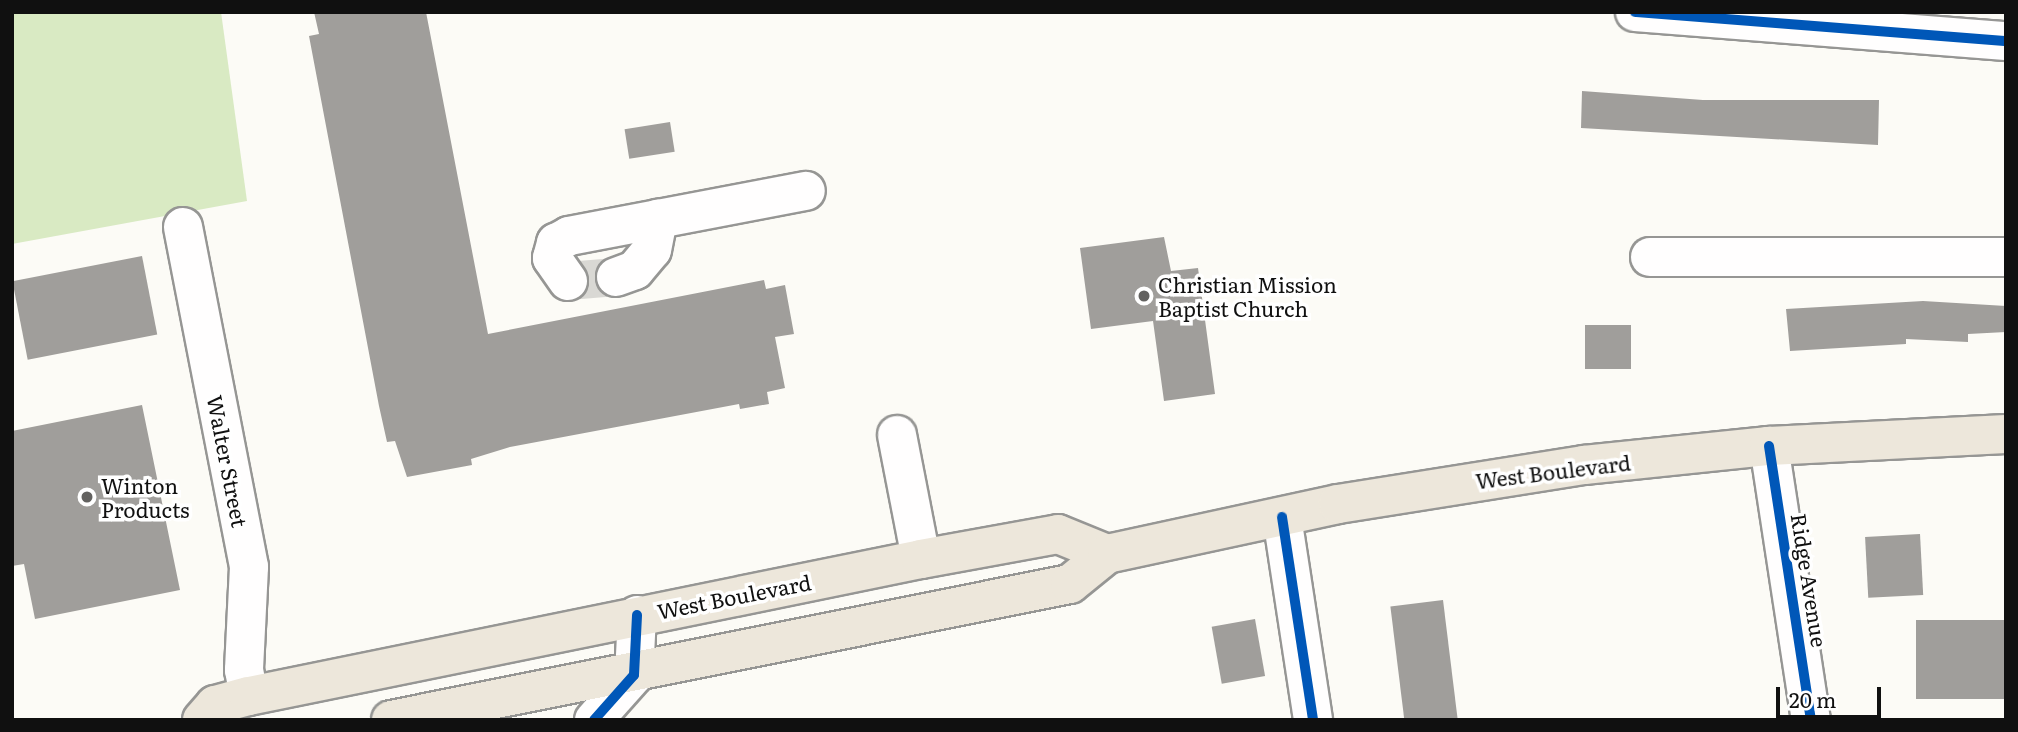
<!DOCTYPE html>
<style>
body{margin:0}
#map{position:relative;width:2018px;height:732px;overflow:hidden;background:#fcfbf6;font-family:Literata,serif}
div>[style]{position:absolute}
.forest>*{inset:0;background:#d9eac3}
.building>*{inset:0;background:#a09e9b;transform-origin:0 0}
.minor-tunnel>*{height:38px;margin-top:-19px;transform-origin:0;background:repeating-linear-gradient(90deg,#d9d8d4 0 38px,transparent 0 57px)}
.roads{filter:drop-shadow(2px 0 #969694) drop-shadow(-2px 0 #969694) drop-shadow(0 2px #969694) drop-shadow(0 -2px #969694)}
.minor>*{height:38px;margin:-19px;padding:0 19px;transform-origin:19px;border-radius:19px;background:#fffefe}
.major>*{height:38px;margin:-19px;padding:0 19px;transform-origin:19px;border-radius:19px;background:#ede7db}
.cycleway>*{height:10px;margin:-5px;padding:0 5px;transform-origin:5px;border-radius:5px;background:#0057b8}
.dots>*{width:19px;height:19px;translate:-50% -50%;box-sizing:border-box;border:4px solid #fff;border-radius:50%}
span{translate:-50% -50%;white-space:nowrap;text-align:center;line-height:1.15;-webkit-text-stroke:7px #fff;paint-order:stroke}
.poi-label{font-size:21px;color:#101010}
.left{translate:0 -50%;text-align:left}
.street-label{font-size:21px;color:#101010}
.frame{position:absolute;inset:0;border:14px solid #101010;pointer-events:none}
.scale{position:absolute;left:1776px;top:687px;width:105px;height:32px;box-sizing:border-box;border:4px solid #101010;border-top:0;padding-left:9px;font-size:21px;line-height:24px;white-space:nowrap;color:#101010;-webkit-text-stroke:5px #fff;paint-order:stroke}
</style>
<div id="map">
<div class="forest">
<i style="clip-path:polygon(12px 12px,221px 12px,247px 201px,12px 244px)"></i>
</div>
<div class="building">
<i style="clip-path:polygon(314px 12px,426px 12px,488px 334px,764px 280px,766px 289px,785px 285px,794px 334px,775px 337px,785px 388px,767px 392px,769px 404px,740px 409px,739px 404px,510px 447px,471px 459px,472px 465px,407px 477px,395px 441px,387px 442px,379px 406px,309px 36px,319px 34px)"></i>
<i style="clip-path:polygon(1582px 91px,1703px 100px,1879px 100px,1878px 145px,1581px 128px)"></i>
<i style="left:670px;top:122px;width:30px;height:46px;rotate:81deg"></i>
<i style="clip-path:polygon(1164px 237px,1171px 271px,1198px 268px,1215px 394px,1164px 401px,1153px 321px,1091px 329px,1080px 248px)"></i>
<i style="left:142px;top:256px;width:80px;height:132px;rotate:79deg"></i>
<i style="clip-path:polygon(1923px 301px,2006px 306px,2006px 332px,1968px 334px,1968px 342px,1906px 339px,1906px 344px,1790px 351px,1786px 309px)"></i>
<i style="left:1585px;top:325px;width:46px;height:44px"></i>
<i style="clip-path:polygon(142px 405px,180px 590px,35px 619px,24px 564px,12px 566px,12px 431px)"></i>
<i style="left:1920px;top:534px;width:61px;height:55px;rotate:87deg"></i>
<i style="left:1443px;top:600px;width:121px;height:53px;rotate:83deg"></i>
<i style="left:1255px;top:619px;width:58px;height:44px;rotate:80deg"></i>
<i style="left:2006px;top:620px;width:79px;height:90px;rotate:90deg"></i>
</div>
<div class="minor-tunnel">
<i style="left:568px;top:281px;width:48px;rotate:-4.8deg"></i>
</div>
<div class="roads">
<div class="minor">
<i style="left:1635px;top:12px;width:372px;rotate:4.5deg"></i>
<i style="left:183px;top:227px;width:346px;rotate:79deg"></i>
<i style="left:249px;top:567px;width:103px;rotate:92.8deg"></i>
<i style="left:244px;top:670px;width:26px;rotate:79deg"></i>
<i style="left:1650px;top:257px;width:356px"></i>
<i style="left:616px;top:277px;width:20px;rotate:-20deg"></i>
<i style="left:635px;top:270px;width:26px;rotate:-50deg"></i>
<i style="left:652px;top:250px;width:32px;rotate:-79deg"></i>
<i style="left:568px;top:281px;width:28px;rotate:-125deg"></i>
<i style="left:552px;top:258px;width:16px;rotate:-75deg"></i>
<i style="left:556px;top:243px;width:15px;rotate:-28deg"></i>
<i style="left:569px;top:236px;width:241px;rotate:-10.8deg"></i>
<i style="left:897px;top:435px;width:126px;rotate:79deg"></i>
<i style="left:1769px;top:446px;width:277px;rotate:81.3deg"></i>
<i style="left:1282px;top:517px;width:205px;rotate:81.3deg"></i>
<i style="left:594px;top:720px;width:60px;rotate:-48.4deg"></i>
<i style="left:634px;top:675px;width:60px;rotate:-87.1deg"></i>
</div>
<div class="major">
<i style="left:202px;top:720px;width:20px;rotate:-49deg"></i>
<i style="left:215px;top:705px;width:35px;rotate:-15deg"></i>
<i style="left:249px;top:696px;width:686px;rotate:-11.52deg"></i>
<i style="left:921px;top:559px;width:139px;rotate:-10.3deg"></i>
<i style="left:1058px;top:534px;width:53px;rotate:22.2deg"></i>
<i style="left:391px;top:720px;width:692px;rotate:-11.33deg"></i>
<i style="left:1070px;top:584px;width:48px;rotate:-39deg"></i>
<i style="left:1107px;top:554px;width:236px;rotate:-12.2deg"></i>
<i style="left:1338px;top:504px;width:249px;rotate:-9deg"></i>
<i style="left:1584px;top:465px;width:186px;rotate:-5.9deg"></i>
<i style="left:1769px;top:446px;width:237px;rotate:-2.9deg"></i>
</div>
</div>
<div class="cycleway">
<i style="left:1635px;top:12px;width:372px;rotate:4.5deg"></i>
<i style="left:1769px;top:446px;width:277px;rotate:81.3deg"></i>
<i style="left:1282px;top:517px;width:205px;rotate:81.3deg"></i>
<i style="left:594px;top:720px;width:60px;rotate:-48.4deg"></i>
<i style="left:634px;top:675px;width:60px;rotate:-87.1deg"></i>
</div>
<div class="dots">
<i style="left:1144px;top:296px;background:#636260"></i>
<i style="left:87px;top:497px;background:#636260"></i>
</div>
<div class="poi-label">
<span class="left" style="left:1158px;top:296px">Christian Mission<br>Baptist Church</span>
<span class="left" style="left:101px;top:497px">Winton<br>Products</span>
</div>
<div class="street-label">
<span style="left:228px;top:461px;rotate:79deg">Walter Street</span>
<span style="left:1553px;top:471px;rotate:-7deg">West Boulevard</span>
<span style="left:1810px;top:580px;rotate:81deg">Ridge Avenue</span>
<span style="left:734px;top:596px;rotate:-11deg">West Boulevard</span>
</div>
<div class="frame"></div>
<div class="scale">20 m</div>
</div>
